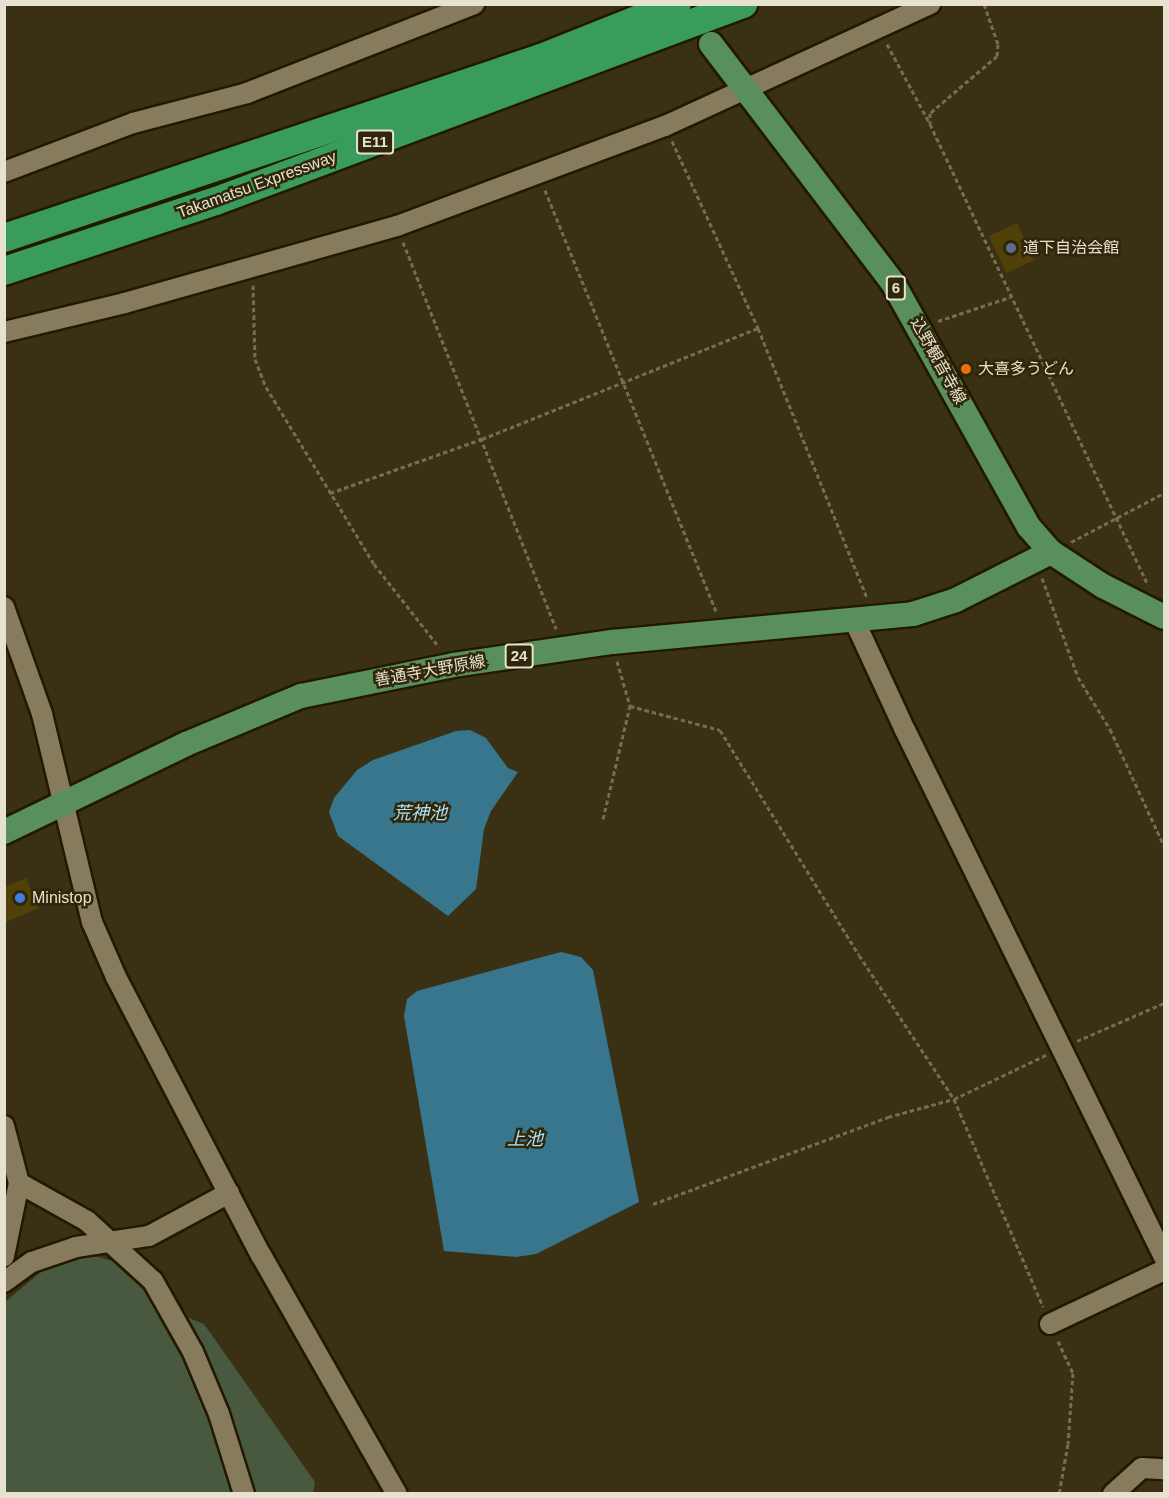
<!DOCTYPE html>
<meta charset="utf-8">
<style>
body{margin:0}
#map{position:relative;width:1169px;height:1498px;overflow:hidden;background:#3a3114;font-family:Helvetica,"Noto Sans JP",sans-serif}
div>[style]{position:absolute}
.green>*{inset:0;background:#49593f}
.water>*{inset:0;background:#37768d}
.building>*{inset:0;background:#514108;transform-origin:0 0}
.path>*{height:3px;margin-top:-1.5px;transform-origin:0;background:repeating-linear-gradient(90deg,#746c53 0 4.5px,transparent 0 7.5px)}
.roads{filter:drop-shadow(2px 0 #221900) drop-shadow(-2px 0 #221900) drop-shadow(0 2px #221900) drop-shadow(0 -2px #221900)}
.minor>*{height:20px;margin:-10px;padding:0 10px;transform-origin:10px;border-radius:10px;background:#867c5d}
.major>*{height:24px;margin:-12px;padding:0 12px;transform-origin:12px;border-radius:12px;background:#588f5c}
.highway>*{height:28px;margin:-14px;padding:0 14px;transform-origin:14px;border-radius:14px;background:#399c5c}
.dots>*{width:16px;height:16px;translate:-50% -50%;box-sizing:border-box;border:3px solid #30270a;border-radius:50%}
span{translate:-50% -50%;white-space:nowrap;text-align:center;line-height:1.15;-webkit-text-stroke:5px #30270a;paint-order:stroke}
.shield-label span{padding:2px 4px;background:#30270a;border:2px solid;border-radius:4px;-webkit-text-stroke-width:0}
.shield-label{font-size:15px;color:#e7e1d0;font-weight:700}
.street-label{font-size:16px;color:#e7e1d0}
.poi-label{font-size:16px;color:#e7e1d0}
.left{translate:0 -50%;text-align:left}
.water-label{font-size:18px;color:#abe0f6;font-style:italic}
.frame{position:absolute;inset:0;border:6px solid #e7e1d0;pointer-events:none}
</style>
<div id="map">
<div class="green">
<i style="clip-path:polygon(87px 1254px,116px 1262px,139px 1277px,155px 1299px,210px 1404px,237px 1493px,5px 1494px,5px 1302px,49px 1265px)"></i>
<i style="clip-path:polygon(181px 1315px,204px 1324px,315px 1482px,313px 1493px,250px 1493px)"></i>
</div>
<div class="water">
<i style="clip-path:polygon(470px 730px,486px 738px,508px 768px,518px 772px,491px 811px,484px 829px,476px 889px,448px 916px,338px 836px,329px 812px,334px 798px,357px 770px,373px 760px,456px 731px)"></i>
<i style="clip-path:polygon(561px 952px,581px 957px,593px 970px,639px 1202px,536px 1254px,516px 1257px,444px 1251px,404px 1016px,407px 999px,417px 991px)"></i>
</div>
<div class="building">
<i style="left:1017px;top:223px;width:41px;height:31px;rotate:65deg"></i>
<i style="clip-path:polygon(26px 878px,39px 908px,4px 923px,4px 888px)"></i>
</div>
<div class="path">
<i style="left:984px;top:4px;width:42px;rotate:70.7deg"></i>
<i style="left:998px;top:44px;width:12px;rotate:95deg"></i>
<i style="left:997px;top:56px;width:88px;rotate:139.6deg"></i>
<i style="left:930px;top:113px;width:11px;rotate:90deg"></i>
<i style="left:930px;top:124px;width:510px;rotate:64.69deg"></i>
<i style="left:887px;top:44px;width:89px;rotate:61.7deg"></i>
<i style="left:672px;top:141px;width:206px;rotate:65.3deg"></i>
<i style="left:758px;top:328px;width:291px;rotate:68deg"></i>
<i style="left:545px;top:190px;width:455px;rotate:67.9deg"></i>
<i style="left:403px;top:242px;width:416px;rotate:68.4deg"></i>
<i style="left:253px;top:285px;width:74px;rotate:88.5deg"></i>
<i style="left:255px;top:359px;width:30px;rotate:69deg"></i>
<i style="left:266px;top:387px;width:207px;rotate:58.6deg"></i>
<i style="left:374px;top:564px;width:105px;rotate:51.9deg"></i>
<i style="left:938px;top:321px;width:76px;rotate:-18.4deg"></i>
<i style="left:330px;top:493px;width:161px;rotate:-19.6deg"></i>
<i style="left:482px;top:439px;width:297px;rotate:-21.9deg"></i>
<i style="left:1071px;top:542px;width:105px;rotate:-27.8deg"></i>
<i style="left:1042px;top:578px;width:105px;rotate:70deg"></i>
<i style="left:1078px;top:677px;width:61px;rotate:58.4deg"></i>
<i style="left:1110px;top:729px;width:129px;rotate:65.2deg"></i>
<i style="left:617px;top:661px;width:47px;rotate:73.9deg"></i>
<i style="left:630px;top:706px;width:93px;rotate:14.9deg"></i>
<i style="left:720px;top:730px;width:264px;rotate:58.3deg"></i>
<i style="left:859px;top:955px;width:173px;rotate:56.6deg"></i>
<i style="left:954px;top:1099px;width:226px;rotate:66.8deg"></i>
<i style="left:603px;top:819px;width:116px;rotate:-76.6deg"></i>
<i style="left:1077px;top:1041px;width:95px;rotate:-23.6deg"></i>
<i style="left:653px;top:1204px;width:251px;rotate:-20.3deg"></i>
<i style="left:888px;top:1117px;width:68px;rotate:-15.3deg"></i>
<i style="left:954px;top:1099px;width:102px;rotate:-25.6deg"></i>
<i style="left:1058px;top:1341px;width:35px;rotate:65deg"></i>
<i style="left:1073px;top:1373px;width:71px;rotate:94deg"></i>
<i style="left:1068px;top:1444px;width:51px;rotate:100.2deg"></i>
</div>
<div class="roads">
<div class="minor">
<i style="left:4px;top:172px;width:138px;rotate:-20.8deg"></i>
<i style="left:133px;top:123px;width:118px;rotate:-14.7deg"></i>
<i style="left:247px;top:93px;width:244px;rotate:-21.4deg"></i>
<i style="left:4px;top:332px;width:124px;rotate:-13.5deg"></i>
<i style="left:125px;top:303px;width:283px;rotate:-15.8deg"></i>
<i style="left:397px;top:226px;width:286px;rotate:-20.5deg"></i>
<i style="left:665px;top:126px;width:292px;rotate:-24.7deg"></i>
<i style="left:4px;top:607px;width:114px;rotate:70.4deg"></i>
<i style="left:42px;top:714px;width:214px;rotate:76.5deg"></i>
<i style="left:92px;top:922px;width:60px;rotate:66.4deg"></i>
<i style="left:116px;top:977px;width:314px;rotate:62.5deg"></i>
<i style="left:261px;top:1255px;width:275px;rotate:60.4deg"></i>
<i style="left:855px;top:622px;width:119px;rotate:65.2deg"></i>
<i style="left:905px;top:730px;width:587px;rotate:63.83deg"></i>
<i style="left:4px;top:1126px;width:59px;rotate:75.3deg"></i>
<i style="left:19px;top:1183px;width:75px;rotate:101.6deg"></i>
<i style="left:19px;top:1183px;width:78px;rotate:29.2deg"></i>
<i style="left:87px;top:1221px;width:89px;rotate:42.3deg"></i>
<i style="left:153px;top:1281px;width:81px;rotate:60.6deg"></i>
<i style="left:193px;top:1352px;width:67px;rotate:67.2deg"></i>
<i style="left:219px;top:1414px;width:84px;rotate:72.6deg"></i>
<i style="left:4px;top:1282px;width:34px;rotate:-36deg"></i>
<i style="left:32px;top:1262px;width:46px;rotate:-18.8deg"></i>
<i style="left:76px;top:1247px;width:74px;rotate:-8.6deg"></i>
<i style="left:149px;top:1236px;width:91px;rotate:-28.3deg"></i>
<i style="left:1050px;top:1324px;width:126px;rotate:-25.3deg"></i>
<i style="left:1113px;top:1494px;width:39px;rotate:-42deg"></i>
<i style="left:1142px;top:1468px;width:22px;rotate:3deg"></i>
</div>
<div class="major">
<i style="left:711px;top:44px;width:300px;rotate:52.7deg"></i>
<i style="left:893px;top:283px;width:279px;rotate:60.9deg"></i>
<i style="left:1029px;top:527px;width:33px;rotate:49deg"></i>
<i style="left:1051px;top:552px;width:62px;rotate:33.2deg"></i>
<i style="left:1103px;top:586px;width:68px;rotate:26.9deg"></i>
<i style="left:4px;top:832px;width:202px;rotate:-25.8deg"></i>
<i style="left:186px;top:744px;width:125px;rotate:-22.7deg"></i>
<i style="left:301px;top:696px;width:156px;rotate:-11.5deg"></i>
<i style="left:454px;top:665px;width:160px;rotate:-8.3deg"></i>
<i style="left:612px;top:642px;width:302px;rotate:-5.3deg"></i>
<i style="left:913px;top:614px;width:45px;rotate:-18deg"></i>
<i style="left:956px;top:600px;width:106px;rotate:-26.8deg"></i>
</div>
<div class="highway">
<i style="left:4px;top:238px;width:566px;rotate:-18.53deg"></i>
<i style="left:541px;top:58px;width:146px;rotate:-21.7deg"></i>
<i style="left:4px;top:271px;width:223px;rotate:-18.3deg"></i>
<i style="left:216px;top:201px;width:563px;rotate:-20.5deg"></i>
</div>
</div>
<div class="dots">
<i style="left:1011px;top:248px;background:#5c6f8a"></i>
<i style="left:966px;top:369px;background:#e8710a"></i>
<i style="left:20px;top:898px;background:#3f7fe0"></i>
</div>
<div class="shield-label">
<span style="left:375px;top:142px">E11</span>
<span style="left:896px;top:288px">6</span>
<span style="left:519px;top:656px">24</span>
</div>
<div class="street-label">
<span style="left:257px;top:185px;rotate:-20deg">Takamatsu Expressway</span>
<span style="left:938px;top:361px;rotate:61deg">込野観音寺線</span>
<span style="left:430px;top:671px;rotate:-10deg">善通寺大野原線</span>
</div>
<div class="poi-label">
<span class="left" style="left:1023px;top:248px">道下自治会館</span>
<span class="left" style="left:978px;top:369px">大喜多うどん</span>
<span class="left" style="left:32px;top:898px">Ministop</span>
</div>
<div class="water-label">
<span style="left:420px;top:813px">荒神池</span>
<span style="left:525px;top:1139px">上池</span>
</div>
<div class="frame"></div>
</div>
